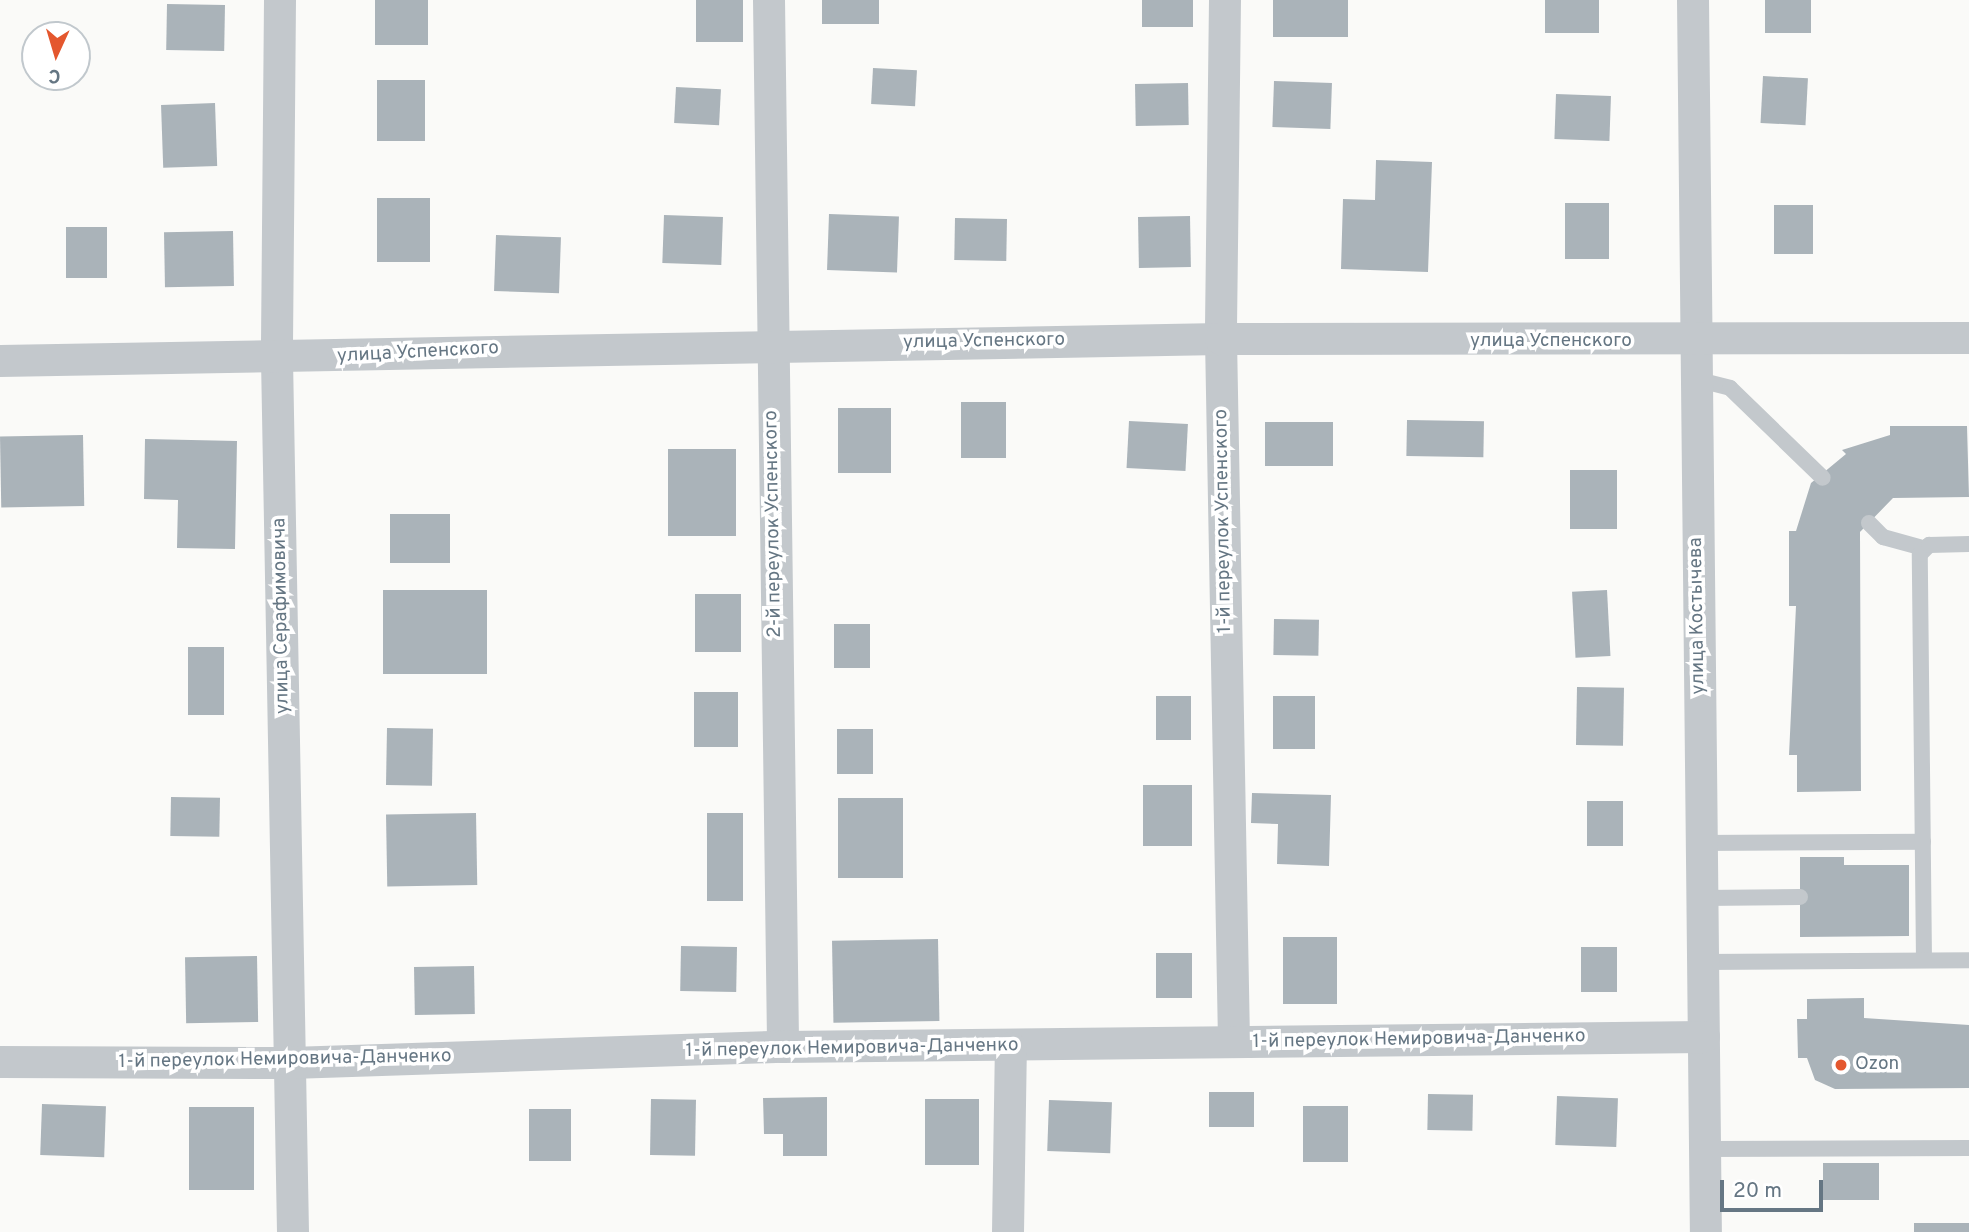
<!DOCTYPE html>
<meta charset="utf-8">
<style>
body{margin:0}
#map{position:relative;width:1969px;height:1232px;overflow:hidden;background:#fafaf8;font-family:Overpass,sans-serif}
div>[style]{position:absolute}
.building>*{inset:0;background:#aab3b9;transform-origin:0 0}
.service>*{height:16px;margin:-8px;padding:0 8px;transform-origin:8px;border-radius:8px;background:#c3c8cc}
.minor>*{height:32px;margin:-16px;padding:0 16px;transform-origin:16px;border-radius:16px;background:#c3c8cc}
.dots>*{width:19px;height:19px;translate:-50% -50%;box-sizing:border-box;border:4px solid #fff;border-radius:50%}
span{translate:-50% -50%;white-space:nowrap;text-align:center;line-height:1.15;-webkit-text-stroke:7px #fff;paint-order:stroke}
.street-label{font-size:19px;color:#657683}
.poi-label{font-size:19px;color:#657683}
.left{translate:0 -50%;text-align:left}
.north{position:absolute;left:21px;top:21px;width:70px;height:70px;box-sizing:border-box;background:#fff;border:2px solid #c1c8cd;border-radius:50%;rotate:184deg;font-size:19px;font-weight:700;line-height:28px;text-align:center;color:#657683}
.north::after{content:'';display:block;margin:auto;width:24px;height:32px;background:#e4572e;clip-path:polygon(50% 0,100% 100%,50% 72%,0 100%)}
.scale{position:absolute;left:1720px;top:1180px;width:103px;height:32px;box-sizing:border-box;border:4px solid #657683;border-top:0;padding-left:9px;font-size:21px;line-height:24px;white-space:nowrap;color:#657683;-webkit-text-stroke:5px #fff;paint-order:stroke}
</style>
<div id="map">
<div class="building">
<i style="left:375px;top:0;width:53px;height:45px"></i>
<i style="left:696px;top:0;width:47px;height:42px"></i>
<i style="left:822px;top:0;width:57px;height:24px"></i>
<i style="left:1142px;top:0;width:51px;height:27px"></i>
<i style="left:1273px;top:0;width:75px;height:37px"></i>
<i style="left:1545px;top:0;width:54px;height:33px"></i>
<i style="left:1765px;top:0;width:46px;height:33px"></i>
<i style="left:167px;top:4px;width:58px;height:46px;rotate:1deg"></i>
<i style="left:873px;top:68px;width:44px;height:36px;rotate:3deg"></i>
<i style="left:1763px;top:76px;width:45px;height:47px;rotate:3deg"></i>
<i style="left:377px;top:80px;width:48px;height:61px"></i>
<i style="left:1274px;top:81px;width:58px;height:46px;rotate:2deg"></i>
<i style="left:1188px;top:83px;width:42px;height:53px;rotate:89deg"></i>
<i style="left:676px;top:87px;width:45px;height:36px;rotate:3deg"></i>
<i style="left:1556px;top:94px;width:55px;height:45px;rotate:2deg"></i>
<i style="left:215px;top:103px;width:63px;height:54px;rotate:88deg"></i>
<i style="clip-path:polygon(1376px 160px,1432px 162px,1428px 272px,1341px 269px,1343px 199px,1375px 200px)"></i>
<i style="left:377px;top:198px;width:53px;height:64px"></i>
<i style="left:1565px;top:203px;width:44px;height:56px"></i>
<i style="left:1774px;top:205px;width:39px;height:49px"></i>
<i style="left:829px;top:214px;width:70px;height:56px;rotate:2deg"></i>
<i style="left:664px;top:215px;width:59px;height:48px;rotate:2deg"></i>
<i style="left:1190px;top:216px;width:51px;height:52px;rotate:89deg"></i>
<i style="left:955px;top:218px;width:52px;height:42px;rotate:1deg"></i>
<i style="left:66px;top:227px;width:41px;height:51px"></i>
<i style="left:233px;top:231px;width:55px;height:69px;rotate:89deg"></i>
<i style="left:496px;top:235px;width:65px;height:56px;rotate:2deg"></i>
<i style="left:961px;top:402px;width:45px;height:56px"></i>
<i style="left:838px;top:408px;width:53px;height:65px"></i>
<i style="left:1407px;top:420px;width:77px;height:36px;rotate:1deg"></i>
<i style="left:1129px;top:421px;width:59px;height:47px;rotate:3deg"></i>
<i style="left:1265px;top:422px;width:68px;height:44px"></i>
<i style="clip-path:polygon(1890px 426px,1967px 426px,1969px 497px,1893px 498px,1860px 532px,1861px 791px,1797px 792px,1797px 755px,1789px 755px,1796px 606px,1789px 606px,1789px 531px,1796px 531px,1811px 483px,1846px 454px,1842px 450px,1890px 435px)"></i>
<i style="left:83px;top:435px;width:71px;height:83px;rotate:89deg"></i>
<i style="clip-path:polygon(145px 439px,237px 441px,235px 549px,177px 548px,178px 500px,144px 499px)"></i>
<i style="left:668px;top:449px;width:68px;height:87px"></i>
<i style="left:1570px;top:470px;width:47px;height:59px"></i>
<i style="left:390px;top:514px;width:60px;height:49px"></i>
<i style="left:487px;top:590px;width:84px;height:104px;rotate:90deg"></i>
<i style="left:1607px;top:590px;width:66px;height:35px;rotate:87deg"></i>
<i style="left:695px;top:594px;width:46px;height:58px"></i>
<i style="left:1274px;top:619px;width:45px;height:36px;rotate:1deg"></i>
<i style="left:834px;top:624px;width:36px;height:44px"></i>
<i style="left:188px;top:647px;width:36px;height:68px"></i>
<i style="left:1577px;top:687px;width:47px;height:58px;rotate:1deg"></i>
<i style="left:694px;top:692px;width:44px;height:55px"></i>
<i style="left:1156px;top:696px;width:35px;height:44px"></i>
<i style="left:1315px;top:696px;width:53px;height:42px;rotate:90deg"></i>
<i style="left:387px;top:728px;width:46px;height:57px;rotate:1deg"></i>
<i style="left:837px;top:729px;width:36px;height:45px"></i>
<i style="left:1143px;top:785px;width:49px;height:61px"></i>
<i style="clip-path:polygon(1252px 793px,1331px 795px,1329px 866px,1277px 864px,1278px 824px,1251px 823px)"></i>
<i style="left:171px;top:797px;width:49px;height:39px;rotate:1deg"></i>
<i style="left:838px;top:798px;width:65px;height:80px"></i>
<i style="left:1587px;top:801px;width:36px;height:45px"></i>
<i style="left:476px;top:813px;width:72px;height:90px;rotate:89deg"></i>
<i style="left:707px;top:813px;width:36px;height:88px"></i>
<i style="clip-path:polygon(1800px 857px,1844px 857px,1844px 865px,1909px 865px,1909px 936px,1800px 937px)"></i>
<i style="left:1283px;top:937px;width:54px;height:67px"></i>
<i style="left:938px;top:939px;width:82px;height:106px;rotate:89deg"></i>
<i style="left:681px;top:946px;width:56px;height:45px;rotate:1deg"></i>
<i style="left:1581px;top:947px;width:36px;height:45px"></i>
<i style="left:1156px;top:953px;width:36px;height:45px"></i>
<i style="left:257px;top:956px;width:66px;height:72px;rotate:89deg"></i>
<i style="left:474px;top:966px;width:48px;height:60px;rotate:89deg"></i>
<i style="clip-path:polygon(1864px 998px,1864px 1018px,1969px 1025px,1969px 1088px,1835px 1089px,1815px 1080px,1807px 1058px,1798px 1058px,1797px 1019px,1807px 1019px,1807px 999px)"></i>
<i style="left:1209px;top:1092px;width:45px;height:35px"></i>
<i style="left:1428px;top:1094px;width:45px;height:36px;rotate:1deg"></i>
<i style="left:1557px;top:1096px;width:61px;height:49px;rotate:2deg"></i>
<i style="clip-path:polygon(827px 1097px,827px 1156px,783px 1156px,783px 1134px,764px 1134px,763px 1098px)"></i>
<i style="left:651px;top:1099px;width:45px;height:56px;rotate:1deg"></i>
<i style="left:925px;top:1099px;width:54px;height:66px"></i>
<i style="left:1049px;top:1100px;width:63px;height:51px;rotate:2deg"></i>
<i style="left:42px;top:1104px;width:64px;height:51px;rotate:2deg"></i>
<i style="left:1303px;top:1106px;width:45px;height:56px"></i>
<i style="left:189px;top:1107px;width:65px;height:83px"></i>
<i style="left:529px;top:1109px;width:42px;height:52px"></i>
<i style="left:1823px;top:1163px;width:56px;height:37px"></i>
<i style="left:1914px;top:1223px;width:55px;height:9px"></i>
</div>
<div class="service">
<i style="left:1695px;top:379px;width:36px;rotate:14deg"></i>
<i style="left:1730px;top:388px;width:129px;rotate:44.1deg"></i>
<i style="left:1869px;top:523px;width:20px;rotate:45deg"></i>
<i style="left:1883px;top:537px;width:41px;rotate:15.4deg"></i>
<i style="left:1701px;top:843px;width:222px;rotate:-0.3deg"></i>
<i style="left:1702px;top:898px;width:98px;rotate:-0.6deg"></i>
<i style="left:1924px;top:960px;width:406px;rotate:-90.6deg"></i>
<i style="left:1920px;top:554px;width:13px;rotate:-45deg"></i>
<i style="left:1929px;top:545px;width:40px;rotate:-1.4deg"></i>
<i style="left:1703px;top:962px;width:266px;rotate:-0.4deg"></i>
<i style="left:1705px;top:1149px;width:264px;rotate:-0.2deg"></i>
</div>
<div class="minor">
<i style="left:280px;top:0;width:359px;rotate:90.5deg"></i>
<i style="left:277px;top:359px;width:873px;rotate:88.95deg"></i>
<i style="left:769px;top:0;width:1047px;rotate:89.23deg"></i>
<i style="left:1225px;top:0;width:339px;rotate:90.7deg"></i>
<i style="left:1221px;top:339px;width:703px;rotate:88.94deg"></i>
<i style="left:1693px;top:0;width:1232px;rotate:89.4deg"></i>
<i style="left:0;top:361px;width:1221px;rotate:-1.03deg"></i>
<i style="left:1221px;top:339px;width:748px;rotate:-0.08deg"></i>
<i style="left:0;top:1062px;width:291px;rotate:0.2deg"></i>
<i style="left:291px;top:1063px;width:492px;rotate:-1.9deg"></i>
<i style="left:783px;top:1047px;width:921px;rotate:-0.62deg"></i>
<i style="left:1008px;top:1232px;width:184px;rotate:-89.1deg"></i>
</div>
<div class="dots">
<i style="left:1841px;top:1065px;background:#e4572e"></i>
</div>
<div class="street-label">
<span style="left:984px;top:342px;rotate:-1deg">улица Успенского</span>
<span style="left:1551px;top:342px">улица Успенского</span>
<span style="left:418px;top:353px;rotate:-3deg">улица Успенского</span>
<span style="left:1224px;top:521px;rotate:-91deg">1-й переулок Успенского</span>
<span style="left:774px;top:524px;rotate:-91deg">2-й переулок Успенского</span>
<span style="left:282px;top:616px;rotate:-91deg">улица Серафимовича</span>
<span style="left:1698px;top:616px;rotate:-91deg">улица Костычева</span>
<span style="left:1419px;top:1040px;rotate:-1deg">1-й переулок Немировича-Данченко</span>
<span style="left:852px;top:1049px;rotate:-1deg">1-й переулок Немировича-Данченко</span>
<span style="left:285px;top:1060px;rotate:-1deg">1-й переулок Немировича-Данченко</span>
</div>
<div class="poi-label">
<span class="left" style="left:1855px;top:1065px">Ozon</span>
</div>
<div class="north">С</div>
<div class="scale">20 m</div>
</div>
